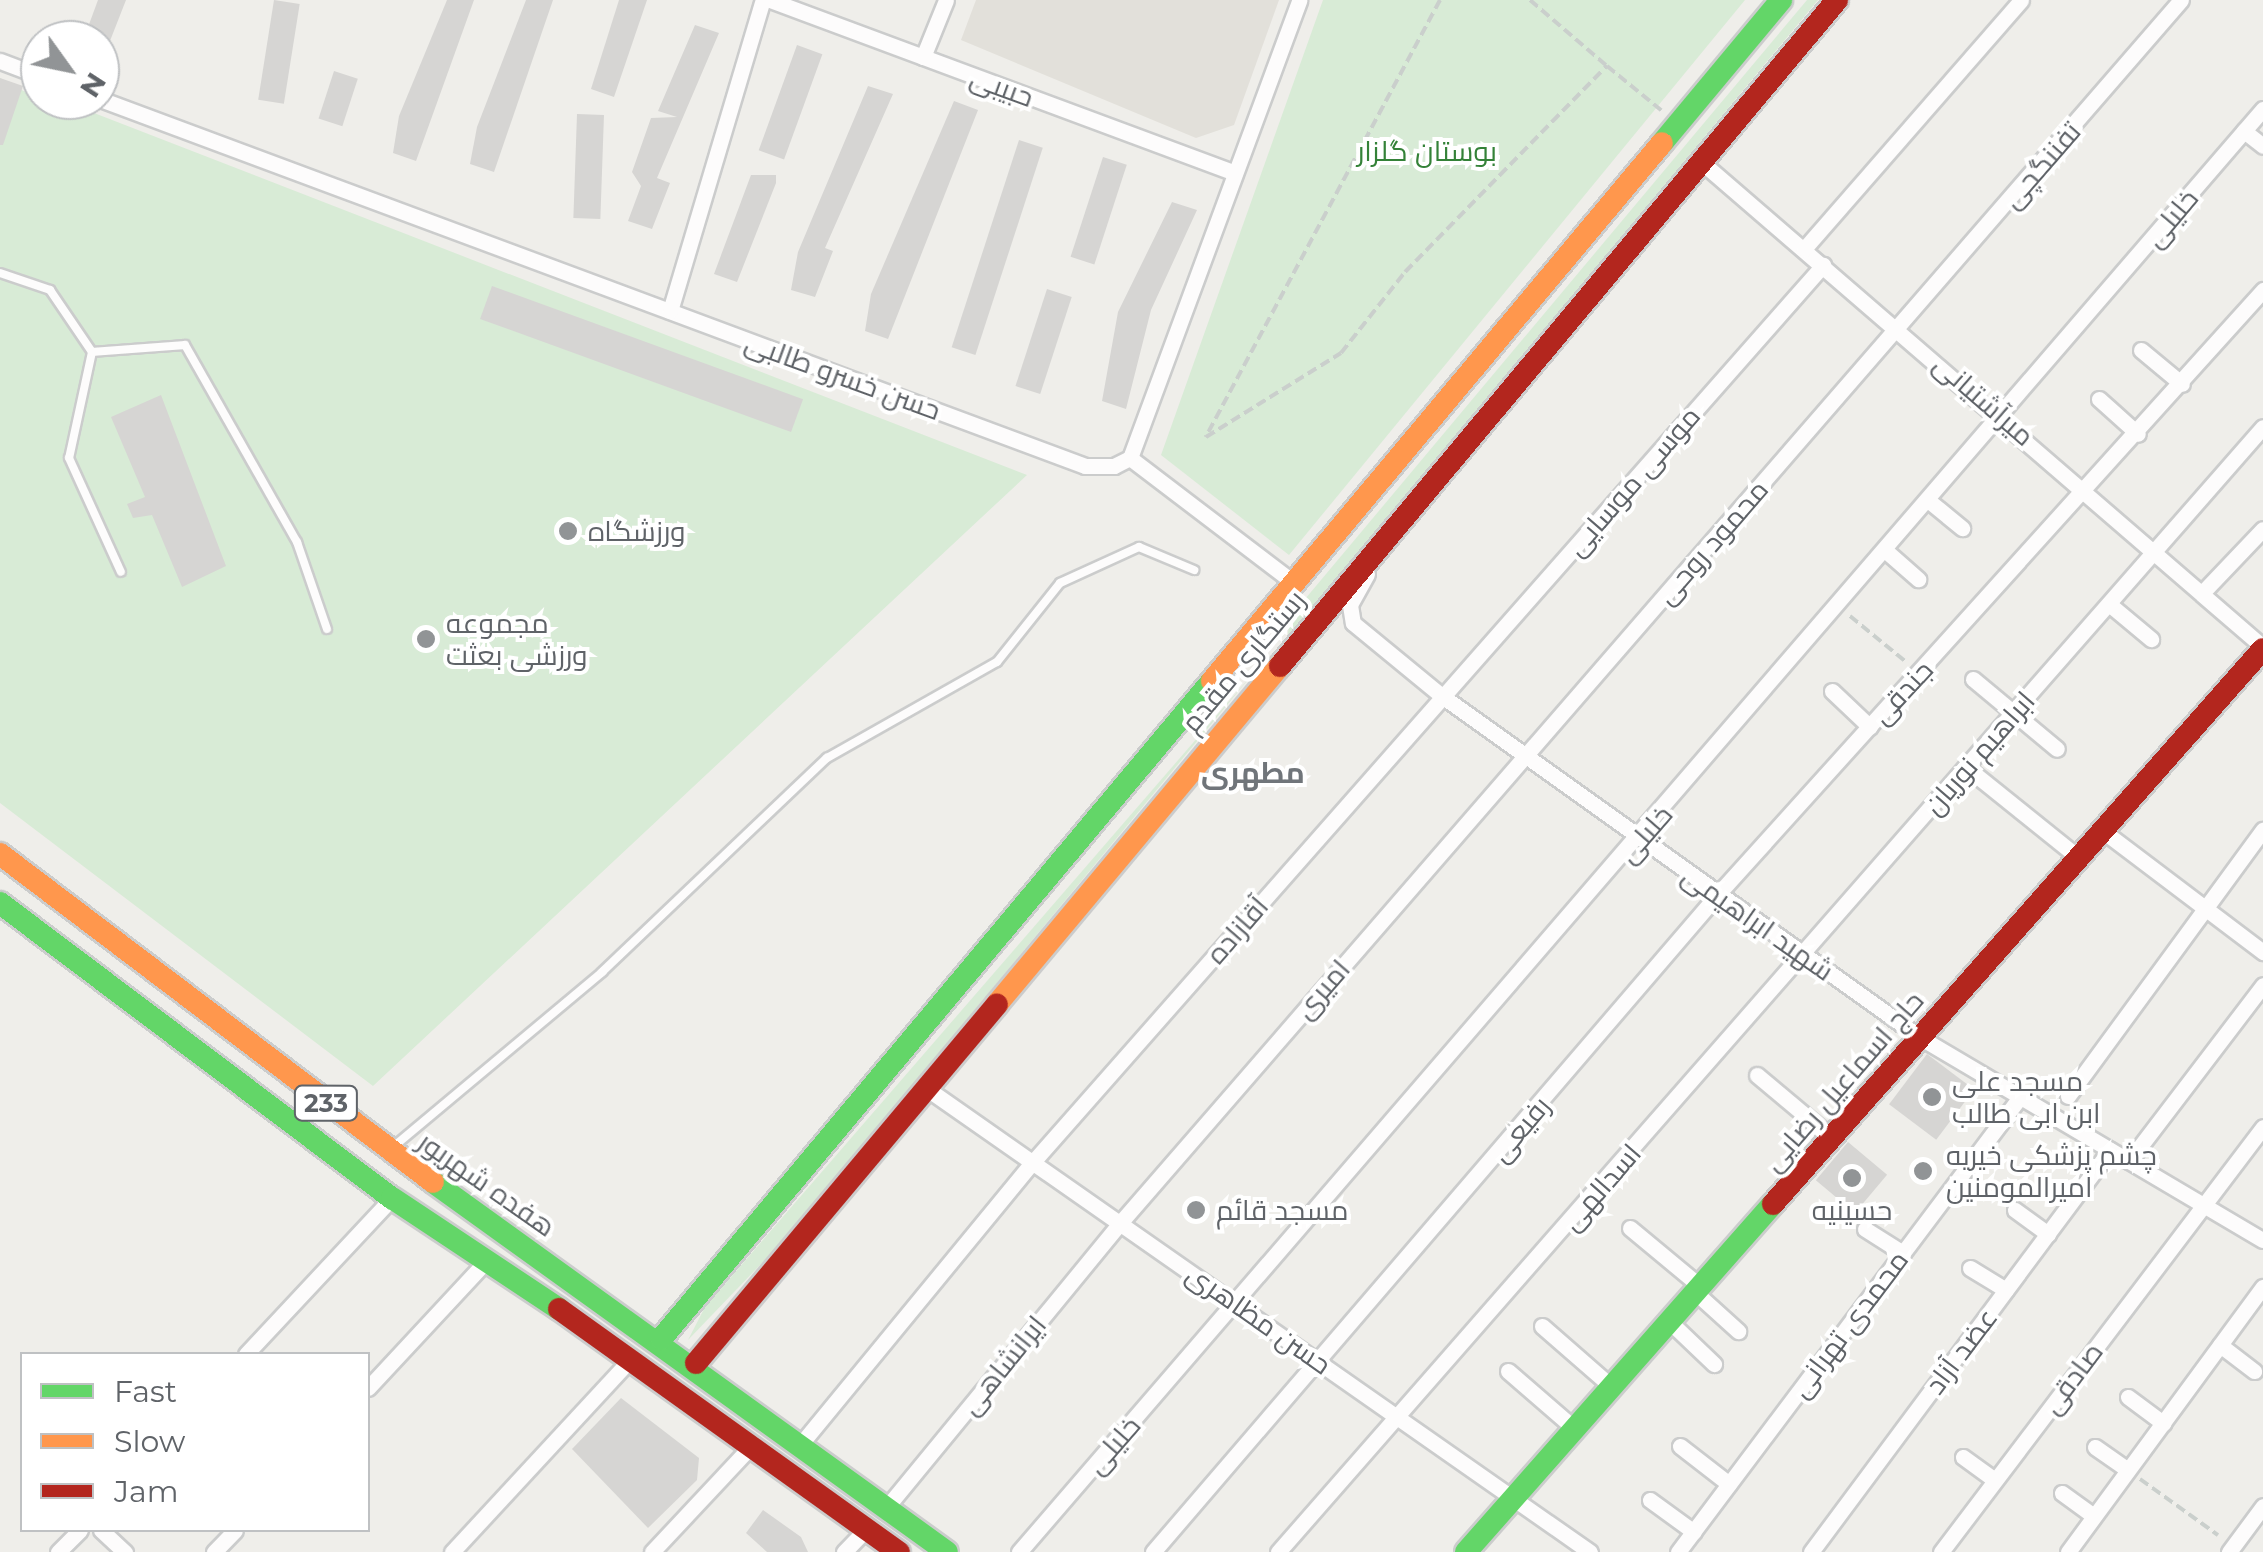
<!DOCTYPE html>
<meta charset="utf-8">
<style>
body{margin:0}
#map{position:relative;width:2263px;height:1552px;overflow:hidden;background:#efeeea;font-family:Montserrat,Cairo,sans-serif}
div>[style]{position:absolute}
.education>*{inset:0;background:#e2e0da}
.green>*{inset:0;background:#d8ebd6}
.building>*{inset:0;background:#d6d5d3;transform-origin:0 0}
.path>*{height:4px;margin-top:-2px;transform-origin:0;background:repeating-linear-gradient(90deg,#cacfcc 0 10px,transparent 0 15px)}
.roads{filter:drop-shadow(2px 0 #cbcccc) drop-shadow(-2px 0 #cbcccc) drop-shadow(0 2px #cbcccc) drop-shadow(0 -2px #cbcccc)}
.lane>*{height:8px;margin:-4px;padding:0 4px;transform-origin:4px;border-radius:4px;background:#fdfcfc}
.street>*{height:15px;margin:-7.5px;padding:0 7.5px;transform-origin:7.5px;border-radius:7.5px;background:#fdfcfc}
.fast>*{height:22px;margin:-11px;padding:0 11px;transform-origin:11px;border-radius:11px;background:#63d668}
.slow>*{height:22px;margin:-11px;padding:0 11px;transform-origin:11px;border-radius:11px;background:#ff974d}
.jam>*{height:22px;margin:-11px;padding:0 11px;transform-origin:11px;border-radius:11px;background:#b3261e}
.dots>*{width:28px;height:28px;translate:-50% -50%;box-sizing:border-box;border:5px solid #fff;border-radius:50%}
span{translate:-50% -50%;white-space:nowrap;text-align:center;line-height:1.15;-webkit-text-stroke:8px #fff;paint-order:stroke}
.shield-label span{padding:2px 8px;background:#fff;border:2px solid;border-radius:8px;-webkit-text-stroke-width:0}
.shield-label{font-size:25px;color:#5f6368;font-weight:700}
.street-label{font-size:28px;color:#5f6368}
.park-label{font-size:28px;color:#348238}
.poi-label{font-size:28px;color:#5f6368}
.left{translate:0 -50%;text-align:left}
.neighbourhood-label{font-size:30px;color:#70757a;font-weight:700}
.legend{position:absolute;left:20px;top:1352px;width:350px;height:180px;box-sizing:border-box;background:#fff;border:2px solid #bfc1c3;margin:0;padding:12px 18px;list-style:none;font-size:30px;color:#5f6368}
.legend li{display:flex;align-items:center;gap:20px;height:50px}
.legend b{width:50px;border:2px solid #bfc1c3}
.north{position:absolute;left:20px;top:20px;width:100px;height:100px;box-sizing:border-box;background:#fff;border:2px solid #bfc1c3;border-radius:50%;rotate:123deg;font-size:28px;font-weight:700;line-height:40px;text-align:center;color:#5f6368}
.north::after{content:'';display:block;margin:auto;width:35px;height:45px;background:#919496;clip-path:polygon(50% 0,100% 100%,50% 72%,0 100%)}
</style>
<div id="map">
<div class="education">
<i style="clip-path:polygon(976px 0,1279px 0,1234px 125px,1196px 138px,961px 40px)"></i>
</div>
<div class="green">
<i style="clip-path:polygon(1323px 0,1745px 0,1289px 555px,1161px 455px)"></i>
<i style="clip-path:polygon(1807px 0,1818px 0,1287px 641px,1290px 617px)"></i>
<i style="clip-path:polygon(0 78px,40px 100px,76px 106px,1027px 475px,373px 1086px,0 803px)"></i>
<i style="clip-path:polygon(1256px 670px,784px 1240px,688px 1340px,705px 1307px)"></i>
</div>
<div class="building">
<i style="clip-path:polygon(98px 0,126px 0,108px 46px,84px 38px)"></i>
<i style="left:274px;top:0;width:26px;height:101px;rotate:9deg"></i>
<i style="clip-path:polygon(447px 0,474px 0,416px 161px,393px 153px,399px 116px)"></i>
<i style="clip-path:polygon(526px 0,553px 0,494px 172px,470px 164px,477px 127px)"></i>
<i style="clip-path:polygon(619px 0,647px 0,614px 97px,591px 89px)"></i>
<i style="clip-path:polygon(695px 25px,719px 33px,657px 178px,670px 183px,652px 229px,628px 221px,641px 186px,632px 172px,651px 118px,677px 117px,658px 111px)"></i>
<i style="left:797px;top:45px;width:27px;height:112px;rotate:20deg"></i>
<i style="left:334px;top:71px;width:25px;height:50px;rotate:18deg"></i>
<i style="clip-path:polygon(0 78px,23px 86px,3px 145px,0 145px)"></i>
<i style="clip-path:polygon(868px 86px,893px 94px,825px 248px,833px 251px,815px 297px,791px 290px,798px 252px)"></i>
<i style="clip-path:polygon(954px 101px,978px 110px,888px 339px,865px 331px,871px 294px)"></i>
<i style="left:577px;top:114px;width:27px;height:104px;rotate:2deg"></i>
<i style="left:1019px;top:140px;width:25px;height:218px;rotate:18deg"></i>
<i style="left:1103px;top:157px;width:25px;height:105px;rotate:18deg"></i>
<i style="clip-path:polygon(751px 175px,776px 175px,776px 183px,737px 282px,714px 274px)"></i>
<i style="clip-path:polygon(1172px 202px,1197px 210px,1151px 310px,1126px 409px,1102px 401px,1118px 312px)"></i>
<i style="left:492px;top:286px;width:331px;height:35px;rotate:20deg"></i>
<i style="left:1047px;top:289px;width:26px;height:102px;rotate:18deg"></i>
<i style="clip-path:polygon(161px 395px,226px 566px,182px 587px,152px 515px,133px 518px,127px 504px,145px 497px,111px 417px)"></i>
<i style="left:1927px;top:1054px;width:59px;height:63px;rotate:37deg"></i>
<i style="left:1848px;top:1142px;width:51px;height:50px;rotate:40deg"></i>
<i style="clip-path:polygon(621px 1398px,699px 1458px,697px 1480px,648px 1528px,572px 1449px)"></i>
<i style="clip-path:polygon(763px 1510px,801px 1537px,808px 1552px,767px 1552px,746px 1533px)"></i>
</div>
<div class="path">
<i style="left:1440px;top:0;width:496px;rotate:118.2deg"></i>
<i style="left:1206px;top:437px;width:159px;rotate:-31.9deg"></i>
<i style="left:1341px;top:353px;width:103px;rotate:-51.7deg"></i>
<i style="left:1405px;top:272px;width:289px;rotate:-45.6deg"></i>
<i style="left:1607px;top:66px;width:70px;rotate:39.2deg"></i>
<i style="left:1530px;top:0;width:101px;rotate:40.6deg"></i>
<i style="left:1850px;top:616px;width:71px;rotate:39.3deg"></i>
<i style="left:2140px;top:1479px;width:96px;rotate:35.7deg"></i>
</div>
<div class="roads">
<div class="lane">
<i style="left:0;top:273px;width:53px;rotate:18.8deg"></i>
<i style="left:50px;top:290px;width:75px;rotate:55.9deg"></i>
<i style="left:92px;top:352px;width:108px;rotate:102.2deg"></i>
<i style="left:69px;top:458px;width:125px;rotate:65.5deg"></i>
<i style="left:92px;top:352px;width:93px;rotate:-4.3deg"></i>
<i style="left:185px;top:345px;width:227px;rotate:60.4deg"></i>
<i style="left:297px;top:542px;width:92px;rotate:71deg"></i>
<i style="left:393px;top:1147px;width:273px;rotate:-39.9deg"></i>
<i style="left:602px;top:972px;width:311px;rotate:-43.6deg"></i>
<i style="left:827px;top:758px;width:195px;rotate:-29.5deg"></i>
<i style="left:997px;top:662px;width:101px;rotate:-51.4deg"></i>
<i style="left:1060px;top:583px;width:87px;rotate:-24.5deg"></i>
<i style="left:1139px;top:547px;width:60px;rotate:22.7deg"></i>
</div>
<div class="street">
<i style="left:770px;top:0;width:496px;rotate:20.4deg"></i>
<i style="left:923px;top:57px;width:61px;rotate:-68deg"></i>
<i style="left:0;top:61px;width:43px;rotate:20.6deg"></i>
<i style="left:100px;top:99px;width:1051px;rotate:20.43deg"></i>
<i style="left:1085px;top:466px;width:29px"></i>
<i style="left:1114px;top:466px;width:18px;rotate:-27deg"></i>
<i style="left:1130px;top:458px;width:488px;rotate:-69.7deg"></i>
<i style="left:2244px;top:131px;width:24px;rotate:38deg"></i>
<i style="left:1699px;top:160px;width:745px;rotate:40.81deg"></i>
<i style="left:1804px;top:249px;width:330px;rotate:-48.9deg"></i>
<i style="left:670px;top:311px;width:325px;rotate:-73.4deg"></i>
<i style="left:2141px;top:350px;width:53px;rotate:39.7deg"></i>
<i style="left:2099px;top:399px;width:52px;rotate:41.9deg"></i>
<i style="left:1130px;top:458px;width:206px;rotate:37.3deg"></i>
<i style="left:1929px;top:501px;width:43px;rotate:39.3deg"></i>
<i style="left:1886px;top:551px;width:43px;rotate:41.2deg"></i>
<i style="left:1367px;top:574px;width:35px;rotate:119deg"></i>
<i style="left:1350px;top:605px;width:18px;rotate:81deg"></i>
<i style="left:1353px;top:623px;width:115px;rotate:39.4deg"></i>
<i style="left:1442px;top:696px;width:589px;rotate:35.53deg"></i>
<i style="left:1921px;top:1038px;width:397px;rotate:30.6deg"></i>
<i style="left:2202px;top:593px;width:88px;rotate:-46.4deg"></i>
<i style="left:2109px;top:604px;width:55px;rotate:39.8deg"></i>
<i style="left:1973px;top:679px;width:109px;rotate:39.8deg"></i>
<i style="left:1832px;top:691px;width:52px;rotate:43.5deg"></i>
<i style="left:1966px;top:767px;width:145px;rotate:38.8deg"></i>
<i style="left:2103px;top:831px;width:201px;rotate:37.1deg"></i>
<i style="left:1757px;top:1075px;width:98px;rotate:40deg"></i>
<i style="left:926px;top:1088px;width:810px;rotate:34.95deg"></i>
<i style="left:2068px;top:1096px;width:330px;rotate:-53.8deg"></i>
<i style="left:2129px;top:1161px;width:221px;rotate:-52.7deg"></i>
<i style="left:2015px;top:1210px;width:41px;rotate:36deg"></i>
<i style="left:1630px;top:1228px;width:92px;rotate:39.7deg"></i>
<i style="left:1865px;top:1229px;width:45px;rotate:32.3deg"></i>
<i style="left:1970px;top:1268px;width:42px;rotate:31.4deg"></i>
<i style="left:1696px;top:1293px;width:57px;rotate:42.1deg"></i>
<i style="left:1670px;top:1322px;width:61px;rotate:43.7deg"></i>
<i style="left:1542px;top:1326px;width:93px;rotate:41.1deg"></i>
<i style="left:2220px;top:1345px;width:43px;rotate:37.4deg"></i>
<i style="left:246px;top:1354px;width:214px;rotate:-46.9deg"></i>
<i style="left:1508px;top:1371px;width:89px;rotate:40.9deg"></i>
<i style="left:368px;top:1388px;width:173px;rotate:-47.1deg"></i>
<i style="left:2128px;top:1397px;width:44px;rotate:36.6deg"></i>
<i style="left:800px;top:1445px;width:365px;rotate:-50.6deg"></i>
<i style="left:1032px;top:1163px;width:1197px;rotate:-48.62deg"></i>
<i style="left:1680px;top:1446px;width:62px;rotate:37.8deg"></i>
<i style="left:2095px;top:1447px;width:40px;rotate:34.9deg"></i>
<i style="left:1963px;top:1457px;width:39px;rotate:36deg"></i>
<i style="left:2062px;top:1493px;width:39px;rotate:36deg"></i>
<i style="left:1650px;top:1500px;width:54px;rotate:36deg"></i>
<i style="left:886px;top:1508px;width:369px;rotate:-50.6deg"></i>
<i style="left:1120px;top:1223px;width:1619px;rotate:-49.06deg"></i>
<i style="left:101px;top:1530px;width:33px;rotate:43deg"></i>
<i style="left:58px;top:1552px;width:31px;rotate:-45deg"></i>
<i style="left:214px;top:1552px;width:30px;rotate:-46deg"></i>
<i style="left:452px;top:1552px;width:263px;rotate:-47.2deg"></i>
<i style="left:652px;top:1552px;width:148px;rotate:-46.9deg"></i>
<i style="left:844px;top:1552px;width:33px;rotate:-46deg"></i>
<i style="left:1019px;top:1552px;width:1905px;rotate:-49.24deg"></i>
<i style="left:1153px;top:1552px;width:867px;rotate:-49.35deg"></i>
<i style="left:1718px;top:894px;width:814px;rotate:-47.94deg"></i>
<i style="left:1278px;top:1552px;width:1495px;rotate:-48.8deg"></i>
<i style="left:1678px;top:1552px;width:569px;rotate:-53.07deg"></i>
<i style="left:1811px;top:1552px;width:501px;rotate:-53.36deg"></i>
<i style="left:1941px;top:1552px;width:533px;rotate:-52.85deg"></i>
<i style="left:2068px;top:1552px;width:329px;rotate:-53.7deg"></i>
<i style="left:2229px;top:1552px;width:57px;rotate:-53.5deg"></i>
</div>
<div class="fast">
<i style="left:1662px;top:143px;width:186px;rotate:-50.2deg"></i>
<i style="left:0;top:903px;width:491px;rotate:37deg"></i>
<i style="left:392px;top:1198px;width:201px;rotate:33.6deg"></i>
<i style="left:433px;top:1182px;width:633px;rotate:35.75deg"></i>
<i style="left:661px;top:1339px;width:858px;rotate:-50.06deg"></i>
<i style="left:1466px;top:1552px;width:464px;rotate:-48.6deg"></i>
</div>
<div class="slow">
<i style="left:1212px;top:681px;width:701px;rotate:-50.09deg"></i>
<i style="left:0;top:854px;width:543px;rotate:37.14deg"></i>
<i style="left:997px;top:1004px;width:441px;rotate:-50.1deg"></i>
</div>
<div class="jam">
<i style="left:1280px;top:666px;width:868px;rotate:-50.09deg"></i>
<i style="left:1773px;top:1204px;width:740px;rotate:-48.56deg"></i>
<i style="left:559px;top:1309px;width:418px;rotate:35.6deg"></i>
<i style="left:696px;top:1363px;width:468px;rotate:-50deg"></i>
</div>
</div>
<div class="dots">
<i style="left:568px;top:531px;background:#919496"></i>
<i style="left:426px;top:639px;background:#919496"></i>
<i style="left:1932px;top:1097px;background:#919496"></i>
<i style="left:1923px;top:1171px;background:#919496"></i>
<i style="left:1852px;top:1178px;background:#919496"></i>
<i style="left:1196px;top:1210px;background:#919496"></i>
</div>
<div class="shield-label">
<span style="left:326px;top:1103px">233</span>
</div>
<div class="street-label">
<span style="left:1002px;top:87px;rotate:20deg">حبیبی</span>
<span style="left:2041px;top:165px;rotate:-49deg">تفننگچی</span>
<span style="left:2171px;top:218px;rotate:-50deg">خلیلی</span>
<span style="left:843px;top:376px;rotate:20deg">حسن خسرو طالبی</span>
<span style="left:1984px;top:400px;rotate:41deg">میرآشتیانی</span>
<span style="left:1633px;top:481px;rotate:-49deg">موسی موسایی</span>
<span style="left:1712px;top:542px;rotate:-49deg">محمود روحی</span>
<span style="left:1243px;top:661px;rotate:-50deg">رستگاری مقدم</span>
<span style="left:1902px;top:692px;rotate:-47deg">جندقی</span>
<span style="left:1979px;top:753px;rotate:-49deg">ابراهیم نوریان</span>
<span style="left:1645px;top:834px;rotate:-49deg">خلیلی</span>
<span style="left:1758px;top:923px;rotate:35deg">شهید ابراهیمی</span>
<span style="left:1237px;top:930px;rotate:-49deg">آقازاده</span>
<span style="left:1322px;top:989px;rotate:-49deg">امیری</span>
<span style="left:1843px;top:1081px;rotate:-49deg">حاج اسماعیل رضایی</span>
<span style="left:1520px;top:1129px;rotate:-50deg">رفیعی</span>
<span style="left:487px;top:1184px;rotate:35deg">هفده شهریور</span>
<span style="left:1601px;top:1187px;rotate:-49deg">اسدالهی</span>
<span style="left:1259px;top:1319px;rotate:35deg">حسن مظاهری</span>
<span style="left:1849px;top:1324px;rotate:-53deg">محمدی تهرانی</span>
<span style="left:1961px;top:1351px;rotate:-53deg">عضد آزاد</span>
<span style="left:1003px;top:1365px;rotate:-51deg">ایرانشاهی</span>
<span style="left:2072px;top:1378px;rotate:-53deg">صادقی</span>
<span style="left:1113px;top:1445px;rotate:-49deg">خلیلی</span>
</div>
<div class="park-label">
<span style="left:1427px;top:151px">بوستان گلزار</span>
</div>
<div class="poi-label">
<span class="left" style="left:588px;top:531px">ورزشگاه</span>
<span class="left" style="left:446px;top:639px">مجموعه<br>ورزشی بعثت</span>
<span class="left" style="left:1952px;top:1097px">مسجد علی<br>ابن ابی طالب</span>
<span class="left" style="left:1946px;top:1171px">چشم پزشکی خیریه<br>امیرالمومنین</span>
<span class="left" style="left:1216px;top:1210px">مسجد قائم</span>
<span style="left:1852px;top:1210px">حسینیه</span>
</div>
<div class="neighbourhood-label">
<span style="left:1253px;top:773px">مطهری</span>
</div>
<ul class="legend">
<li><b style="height:12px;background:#63d668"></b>Fast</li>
<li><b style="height:12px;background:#ff974d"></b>Slow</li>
<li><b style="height:12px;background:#b3261e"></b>Jam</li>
</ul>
<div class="north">N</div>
</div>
